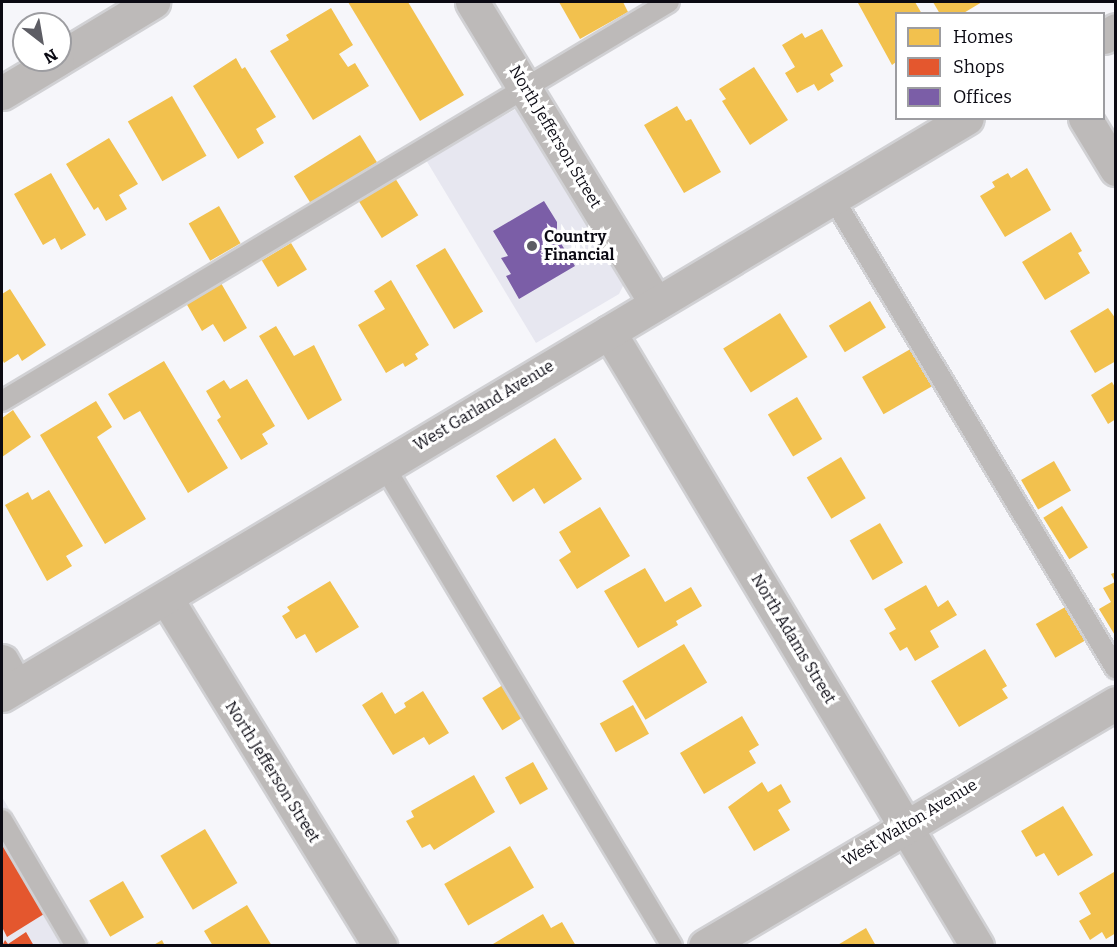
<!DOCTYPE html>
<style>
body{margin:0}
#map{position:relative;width:1117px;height:947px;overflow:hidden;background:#f6f6fa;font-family:Bitter,serif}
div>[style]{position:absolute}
.built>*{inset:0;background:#e7e7f0}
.homes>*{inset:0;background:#f2c14e;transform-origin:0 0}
.shops>*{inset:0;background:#e4572e}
.offices>*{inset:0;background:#7b5ea7}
.roads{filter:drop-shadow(2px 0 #d1d1d4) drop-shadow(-2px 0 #d1d1d4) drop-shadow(0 2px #d1d1d4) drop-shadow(0 -2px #d1d1d4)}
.service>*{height:20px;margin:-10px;padding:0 10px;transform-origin:10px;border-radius:10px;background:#bdbab9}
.minor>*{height:33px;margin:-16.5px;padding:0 16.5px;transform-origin:16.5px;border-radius:16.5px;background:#bdbab9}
.tertiary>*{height:33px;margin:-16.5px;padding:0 16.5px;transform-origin:16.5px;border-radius:16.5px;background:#bdbab9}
.dots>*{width:16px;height:16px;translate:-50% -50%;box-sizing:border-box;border:3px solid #fff;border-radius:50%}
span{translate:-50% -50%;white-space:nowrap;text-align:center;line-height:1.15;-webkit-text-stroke:6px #fff;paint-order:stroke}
.street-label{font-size:16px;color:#0b0a13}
.poi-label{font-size:16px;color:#0b0a13;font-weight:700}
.left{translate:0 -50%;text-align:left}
.frame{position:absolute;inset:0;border:3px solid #0b0a13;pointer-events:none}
.legend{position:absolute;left:895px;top:12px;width:210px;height:108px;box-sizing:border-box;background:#fff;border:2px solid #9d9da1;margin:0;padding:8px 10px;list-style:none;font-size:18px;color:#0b0a13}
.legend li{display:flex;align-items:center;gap:12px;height:30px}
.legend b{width:30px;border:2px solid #9d9da1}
.north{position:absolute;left:12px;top:12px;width:60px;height:60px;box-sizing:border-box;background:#fff;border:2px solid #9d9da1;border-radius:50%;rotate:149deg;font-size:16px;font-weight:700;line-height:24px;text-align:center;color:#0b0a13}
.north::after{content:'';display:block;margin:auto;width:21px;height:27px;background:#5d5d64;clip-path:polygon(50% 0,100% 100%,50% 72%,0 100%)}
</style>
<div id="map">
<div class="built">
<i style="clip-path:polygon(521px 106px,623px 276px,624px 284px,619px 294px,536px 343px,426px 160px)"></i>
<i style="clip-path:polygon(2px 797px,91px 945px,2px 945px)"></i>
</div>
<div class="homes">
<i style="clip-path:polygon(348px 2px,408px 2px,464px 95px,420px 121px)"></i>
<i style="clip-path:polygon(559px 2px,623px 2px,628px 12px,580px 39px)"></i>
<i style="clip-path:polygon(861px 2px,915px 2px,922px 14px,896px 14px,896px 62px,892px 65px,858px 3px)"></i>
<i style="clip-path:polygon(933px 2px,982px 2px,962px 14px,940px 14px)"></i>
<i style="clip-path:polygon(331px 8px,353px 45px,339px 54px,348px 67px,355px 63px,369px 86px,313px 120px,270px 51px,289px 40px,286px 35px)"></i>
<i style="clip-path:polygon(822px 29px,843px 66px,830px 74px,834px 81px,818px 91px,814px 84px,797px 93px,785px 73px,795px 67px,782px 45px,802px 33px,805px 38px)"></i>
<i style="clip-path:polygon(236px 58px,242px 69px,245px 67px,276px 117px,256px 129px,264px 143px,238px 159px,193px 86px)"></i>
<i style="clip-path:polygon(754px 67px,788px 120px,750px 145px,722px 101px,726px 99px,719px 89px)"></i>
<i style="left:172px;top:96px;width:69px;height:51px;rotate:60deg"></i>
<i style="clip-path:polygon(677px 106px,686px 121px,691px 119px,721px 172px,684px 193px,644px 125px)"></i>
<i style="left:360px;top:135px;width:32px;height:78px;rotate:58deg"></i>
<i style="clip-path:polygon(109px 138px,138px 184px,119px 195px,127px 209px,106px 221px,98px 207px,94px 210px,66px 164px)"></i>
<i style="clip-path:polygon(1027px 168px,1051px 210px,1005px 237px,980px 196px,995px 187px,992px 182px,1008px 173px,1011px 178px)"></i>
<i style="clip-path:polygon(51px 173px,86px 235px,61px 250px,55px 238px,43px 245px,14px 194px)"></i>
<i style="left:395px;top:178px;width:44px;height:43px;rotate:58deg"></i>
<i style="left:219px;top:206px;width:43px;height:35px;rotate:60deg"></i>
<i style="clip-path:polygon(1071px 232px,1082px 251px,1078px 253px,1090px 273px,1045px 300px,1022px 262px)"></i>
<i style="left:291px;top:243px;width:31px;height:34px;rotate:59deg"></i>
<i style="left:445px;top:248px;width:74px;height:34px;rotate:59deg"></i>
<i style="clip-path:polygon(391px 280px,429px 345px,415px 354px,418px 359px,405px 367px,403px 363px,386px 373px,358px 325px,385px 309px,374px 291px)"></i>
<i style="clip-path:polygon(221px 283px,247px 328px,224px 342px,213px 324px,202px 331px,186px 303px)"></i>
<i style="clip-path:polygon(10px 289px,46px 345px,22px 361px,18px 354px,4px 363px,2px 359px,2px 294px)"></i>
<i style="left:870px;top:301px;width:31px;height:48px;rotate:59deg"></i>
<i style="clip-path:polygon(1108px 308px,1116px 319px,1116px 361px,1095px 373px,1070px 331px)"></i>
<i style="left:780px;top:313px;width:52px;height:67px;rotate:58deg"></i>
<i style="clip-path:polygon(276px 326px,294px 356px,314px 345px,342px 400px,308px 420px,259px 336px)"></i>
<i style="left:914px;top:347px;width:43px;height:60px;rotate:60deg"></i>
<i style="clip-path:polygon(164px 361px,228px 468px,188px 493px,140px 411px,124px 420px,108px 394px)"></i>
<i style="clip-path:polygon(247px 379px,275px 426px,262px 434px,268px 444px,241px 460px,217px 420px,221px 417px,206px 391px,224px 380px,230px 389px)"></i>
<i style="clip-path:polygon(1112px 382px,1116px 389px,1116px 419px,1108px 424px,1091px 395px)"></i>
<i style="left:797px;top:397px;width:49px;height:34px;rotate:59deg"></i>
<i style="clip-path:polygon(96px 401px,112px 427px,97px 437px,146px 519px,105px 544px,40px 435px)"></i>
<i style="clip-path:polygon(13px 410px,31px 437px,2px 457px,2px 418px)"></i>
<i style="clip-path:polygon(555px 438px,582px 479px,544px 504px,534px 488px,513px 502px,496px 476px)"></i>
<i style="left:841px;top:457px;width:48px;height:40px;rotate:59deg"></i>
<i style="left:1054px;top:461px;width:34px;height:38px;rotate:60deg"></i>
<i style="clip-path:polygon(49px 490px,83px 546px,66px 556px,72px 566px,47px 581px,5px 505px,28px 492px,32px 500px)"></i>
<i style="left:1062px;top:506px;width:49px;height:22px;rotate:58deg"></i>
<i style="clip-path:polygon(600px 507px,630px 556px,577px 589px,559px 560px,571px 552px,559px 532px)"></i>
<i style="left:880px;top:523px;width:46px;height:35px;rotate:60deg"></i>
<i style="clip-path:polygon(645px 568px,665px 602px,691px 587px,702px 606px,676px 621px,678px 625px,638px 648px,604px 591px)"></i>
<i style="clip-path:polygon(1116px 572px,1116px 637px,1099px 609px,1111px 602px,1103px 588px,1115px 582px,1111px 574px)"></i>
<i style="clip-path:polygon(330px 581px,359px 627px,316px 653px,305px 634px,296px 639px,282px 616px,290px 611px,287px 607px)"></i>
<i style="clip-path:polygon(926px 585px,938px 607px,948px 600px,957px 615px,930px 631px,939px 647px,915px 661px,907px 647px,900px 651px,889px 633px,896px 629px,884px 609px)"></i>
<i style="left:1067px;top:606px;width:39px;height:36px;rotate:60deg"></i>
<i style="left:684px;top:644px;width:45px;height:72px;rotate:59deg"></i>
<i style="clip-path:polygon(985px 649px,1007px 686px,1002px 689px,1008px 698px,959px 727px,931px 681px)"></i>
<i style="left:511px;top:680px;width:38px;height:34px;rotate:58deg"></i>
<i style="clip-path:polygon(423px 691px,449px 733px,429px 745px,424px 737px,393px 755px,362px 705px,382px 692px,395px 714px,406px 707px,404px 703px)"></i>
<i style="left:633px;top:705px;width:33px;height:38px;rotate:61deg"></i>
<i style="clip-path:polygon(742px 716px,759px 745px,749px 751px,756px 763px,704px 794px,680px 753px)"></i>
<i style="left:533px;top:762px;width:31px;height:32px;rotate:61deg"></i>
<i style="clip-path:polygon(474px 775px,495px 812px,434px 850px,430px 844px,422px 848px,406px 821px,414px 817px,411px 811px)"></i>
<i style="clip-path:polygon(762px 782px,768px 792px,781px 784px,791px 802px,778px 810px,790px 830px,754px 851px,728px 807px)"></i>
<i style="clip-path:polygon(1063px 806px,1093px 855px,1058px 876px,1044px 853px,1036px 857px,1021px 831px)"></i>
<i style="left:205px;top:829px;width:63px;height:52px;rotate:59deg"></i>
<i style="left:510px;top:846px;width:48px;height:76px;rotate:60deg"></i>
<i style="clip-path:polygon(1114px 872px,1116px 933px,1106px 939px,1102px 932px,1090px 940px,1079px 921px,1091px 914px,1079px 893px)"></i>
<i style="left:123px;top:881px;width:42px;height:39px;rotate:60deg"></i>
<i style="clip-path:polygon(247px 905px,272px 946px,213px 946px,204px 931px)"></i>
<i style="clip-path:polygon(543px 914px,551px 928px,562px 922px,576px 946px,494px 946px,493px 944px)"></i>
<i style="clip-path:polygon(866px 928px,876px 946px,836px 946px)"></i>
<i style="clip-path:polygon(162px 940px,165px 946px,152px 946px)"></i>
</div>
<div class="shops">
<i style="clip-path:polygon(2px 844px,44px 914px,7px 937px,2px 927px)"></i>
<i style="clip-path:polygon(26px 932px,34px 946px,2px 946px,5px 940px,8px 944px)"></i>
</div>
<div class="offices">
<i style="clip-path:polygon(544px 201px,557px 222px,557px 237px,575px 266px,519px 299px,506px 276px,511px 274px,501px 258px,508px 256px,493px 231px)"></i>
</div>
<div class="roads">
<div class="service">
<i style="left:833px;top:198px;width:549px;rotate:59deg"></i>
<i style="left:2px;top:401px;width:777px;rotate:-30.89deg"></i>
<i style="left:384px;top:466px;width:560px;rotate:59.04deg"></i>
<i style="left:2px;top:820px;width:146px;rotate:59.6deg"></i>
</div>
<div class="minor">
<i style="left:472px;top:2px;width:353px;rotate:58.6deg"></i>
<i style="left:60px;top:58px;width:109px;rotate:-31.1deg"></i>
<i style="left:2px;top:93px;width:64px;rotate:-31deg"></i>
<i style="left:1085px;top:118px;width:60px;rotate:58.7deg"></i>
<i style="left:609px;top:332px;width:716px;rotate:59.06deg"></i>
<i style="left:166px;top:598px;width:409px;rotate:58.4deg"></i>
<i style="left:2px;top:661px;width:29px;rotate:61deg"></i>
<i style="left:705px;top:946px;width:477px;rotate:-30.6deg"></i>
</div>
<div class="tertiary">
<i style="left:1104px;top:37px;width:14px;rotate:-30deg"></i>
<i style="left:2px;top:695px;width:1124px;rotate:-30.88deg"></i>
</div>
</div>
<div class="dots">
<i style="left:532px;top:246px;background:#5d5d64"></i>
</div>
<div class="street-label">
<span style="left:555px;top:137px;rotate:59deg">North Jefferson Street</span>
<span style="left:484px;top:406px;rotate:-31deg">West Garland Avenue</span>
<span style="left:793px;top:639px;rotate:59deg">North Adams Street</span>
<span style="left:272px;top:772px;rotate:58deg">North Jefferson Street</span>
<span style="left:910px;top:823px;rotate:-31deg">West Walton Avenue</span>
</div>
<div class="poi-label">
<span class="left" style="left:544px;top:246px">Country<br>Financial</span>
</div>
<div class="frame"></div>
<ul class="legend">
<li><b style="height:16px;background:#f2c14e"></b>Homes</li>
<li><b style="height:16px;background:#e4572e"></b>Shops</li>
<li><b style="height:16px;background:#7b5ea7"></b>Offices</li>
</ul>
<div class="north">N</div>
</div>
